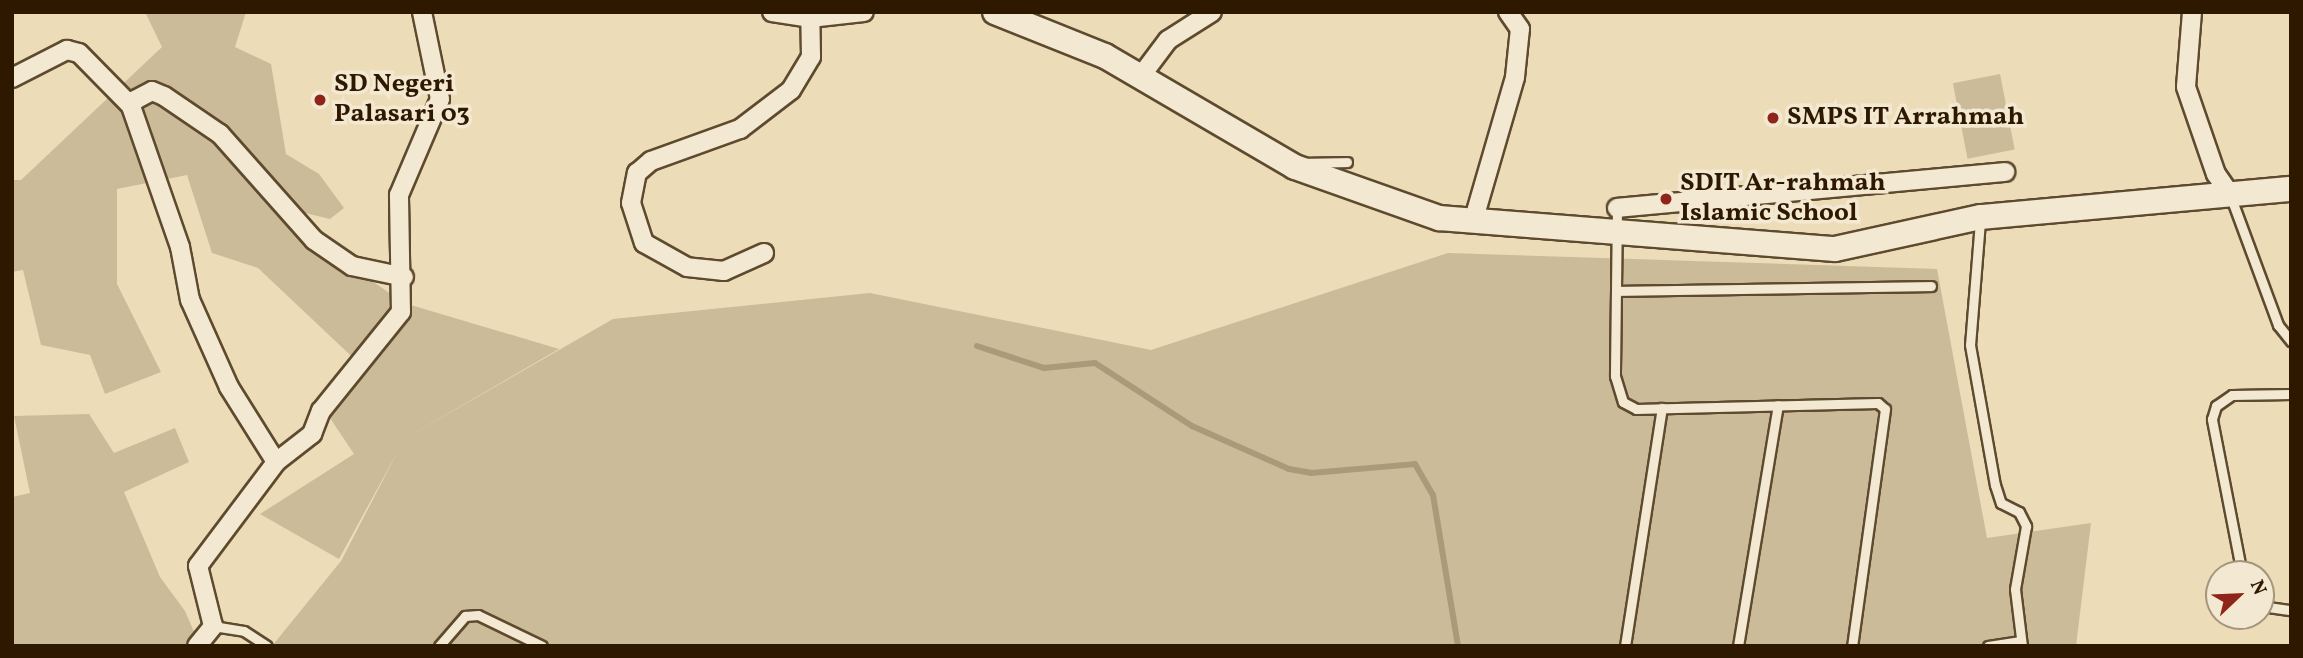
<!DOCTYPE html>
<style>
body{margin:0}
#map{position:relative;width:2303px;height:658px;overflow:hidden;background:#ecdcb8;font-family:Vollkorn,serif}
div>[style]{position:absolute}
.green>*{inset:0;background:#cb9;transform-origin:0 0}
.stream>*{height:6px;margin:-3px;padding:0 3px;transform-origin:3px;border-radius:3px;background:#ab9a79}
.roads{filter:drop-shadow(2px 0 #5e4a2e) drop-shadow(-2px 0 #5e4a2e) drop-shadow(0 2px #5e4a2e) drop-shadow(0 -2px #5e4a2e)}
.service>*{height:9px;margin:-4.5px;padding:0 4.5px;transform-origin:4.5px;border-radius:4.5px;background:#f3e8d1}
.minor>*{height:18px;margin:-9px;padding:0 9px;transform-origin:9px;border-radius:9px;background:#f3e8d1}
.secondary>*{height:24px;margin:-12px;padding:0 12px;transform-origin:12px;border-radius:12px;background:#f3e8d1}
.dots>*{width:19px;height:19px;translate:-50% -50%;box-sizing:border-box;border:4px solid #f3e8d1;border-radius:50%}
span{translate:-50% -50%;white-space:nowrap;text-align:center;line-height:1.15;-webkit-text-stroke:7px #f3e8d1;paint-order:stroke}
.poi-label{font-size:26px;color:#2e1900;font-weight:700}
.left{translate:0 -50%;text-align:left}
.frame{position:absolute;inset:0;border:14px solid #2e1900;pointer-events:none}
.north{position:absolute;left:2205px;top:560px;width:70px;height:70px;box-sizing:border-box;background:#f3e8d1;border:2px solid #a4957d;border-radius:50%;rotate:67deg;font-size:19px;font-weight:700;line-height:28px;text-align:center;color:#2e1900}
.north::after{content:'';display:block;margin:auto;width:24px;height:32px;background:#8f2418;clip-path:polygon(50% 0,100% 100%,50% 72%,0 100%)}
</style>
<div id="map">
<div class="green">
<i style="clip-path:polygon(145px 12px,246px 12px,235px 47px,271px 64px,286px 154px,319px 174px,344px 208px,330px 219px,305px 213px,299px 231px,404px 303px,559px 349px,404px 439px,613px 319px,870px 293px,1151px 350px,1448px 253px,1937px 269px,1987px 538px,2091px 523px,2076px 646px,272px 646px,341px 561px,398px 451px,339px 559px,260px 514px,354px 454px,326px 412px,366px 370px,258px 268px,212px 253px,187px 175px,117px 189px,117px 284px,161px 372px,105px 394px,90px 355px,41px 345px,23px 270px,12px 272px,12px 180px,21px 180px,162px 47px)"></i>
<i style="left:2000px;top:74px;width:77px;height:48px;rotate:79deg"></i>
<i style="clip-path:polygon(89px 414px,114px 453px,175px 428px,189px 462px,124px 492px,160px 577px,185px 611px,198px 641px,193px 646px,12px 646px,12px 497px,30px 493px,14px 416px)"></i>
</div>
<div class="stream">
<i style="left:977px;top:346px;width:71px;rotate:18.2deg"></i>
<i style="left:1044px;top:368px;width:51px;rotate:-5.6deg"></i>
<i style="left:1095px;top:363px;width:116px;rotate:33deg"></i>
<i style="left:1192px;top:426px;width:106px;rotate:23.9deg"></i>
<i style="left:1289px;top:469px;width:22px;rotate:10deg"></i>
<i style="left:1311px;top:473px;width:104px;rotate:-4.9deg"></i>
<i style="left:1415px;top:464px;width:36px;rotate:60deg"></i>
<i style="left:1433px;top:495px;width:153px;rotate:80.6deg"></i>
</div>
<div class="roads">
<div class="service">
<i style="left:1303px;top:163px;width:44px;rotate:-1.3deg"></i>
<i style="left:2230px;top:195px;width:139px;rotate:69.7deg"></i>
<i style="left:2278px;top:325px;width:21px;rotate:51deg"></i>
<i style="left:1617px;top:208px;width:168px;rotate:90.7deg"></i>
<i style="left:1615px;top:376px;width:27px;rotate:73deg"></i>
<i style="left:1623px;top:402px;width:15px;rotate:28deg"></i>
<i style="left:1636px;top:409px;width:242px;rotate:-1.4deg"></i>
<i style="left:1878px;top:403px;width:9px;rotate:41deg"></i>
<i style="left:1885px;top:409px;width:239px;rotate:97.9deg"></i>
<i style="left:1980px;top:221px;width:124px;rotate:94.6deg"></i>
<i style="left:1970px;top:345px;width:142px;rotate:79.9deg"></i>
<i style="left:1995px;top:485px;width:19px;rotate:72deg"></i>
<i style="left:2001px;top:503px;width:20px;rotate:27deg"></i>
<i style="left:2019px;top:512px;width:16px;rotate:63deg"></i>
<i style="left:2026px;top:526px;width:64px;rotate:99.9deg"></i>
<i style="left:2015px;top:589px;width:57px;rotate:83deg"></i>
<i style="left:1617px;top:291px;width:314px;rotate:-0.9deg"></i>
<i style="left:2242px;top:574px;width:158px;rotate:-101deg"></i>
<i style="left:2212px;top:419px;width:14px;rotate:-73deg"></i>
<i style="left:2216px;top:406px;width:19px;rotate:-35deg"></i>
<i style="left:2232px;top:395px;width:59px;rotate:-1deg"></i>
<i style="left:2261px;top:606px;width:30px;rotate:8deg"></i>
<i style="left:213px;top:626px;width:31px;rotate:9deg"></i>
<i style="left:244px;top:631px;width:27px;rotate:33deg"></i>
<i style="left:439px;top:646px;width:40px;rotate:-49deg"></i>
<i style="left:465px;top:616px;width:13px;rotate:-4deg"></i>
<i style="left:478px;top:615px;width:71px;rotate:25.8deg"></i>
<i style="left:1625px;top:646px;width:241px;rotate:-81.2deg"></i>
<i style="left:1738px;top:646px;width:244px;rotate:-80.6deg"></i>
<i style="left:1988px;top:646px;width:33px;rotate:-9deg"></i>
</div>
<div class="minor">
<i style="left:772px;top:12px;width:38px;rotate:9deg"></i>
<i style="left:810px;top:18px;width:54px;rotate:-6.3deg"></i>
<i style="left:2192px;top:12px;width:75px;rotate:94.6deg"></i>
<i style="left:2186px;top:87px;width:92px;rotate:71deg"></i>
<i style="left:2216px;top:174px;width:24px;rotate:55deg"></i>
<i style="left:1141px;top:76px;width:45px;rotate:-53.1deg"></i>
<i style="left:1168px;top:40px;width:52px;rotate:-32.5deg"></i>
<i style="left:12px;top:78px;width:62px;rotate:-27deg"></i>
<i style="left:67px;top:50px;width:12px;rotate:14deg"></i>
<i style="left:79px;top:53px;width:74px;rotate:45.5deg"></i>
<i style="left:1617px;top:208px;width:390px;rotate:-5.3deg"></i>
<i style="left:1473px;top:222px;width:151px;rotate:-73.8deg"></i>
<i style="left:1515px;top:77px;width:48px;rotate:-84.1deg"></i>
<i style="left:1520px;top:29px;width:21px;rotate:-125deg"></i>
<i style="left:764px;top:253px;width:44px;rotate:155.8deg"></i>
<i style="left:724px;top:271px;width:37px;rotate:-174deg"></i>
<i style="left:687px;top:267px;width:49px;rotate:-150.8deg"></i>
<i style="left:644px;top:243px;width:42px;rotate:-108deg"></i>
<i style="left:631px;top:203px;width:31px;rotate:-79deg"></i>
<i style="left:637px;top:173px;width:18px;rotate:-41deg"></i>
<i style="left:651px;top:161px;width:95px;rotate:-19.8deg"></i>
<i style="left:740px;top:129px;width:64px;rotate:-37.4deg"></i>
<i style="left:791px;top:90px;width:39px;rotate:-59deg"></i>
<i style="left:811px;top:57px;width:39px;rotate:-91deg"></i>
<i style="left:276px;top:462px;width:89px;rotate:-122.1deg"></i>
<i style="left:229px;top:387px;width:95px;rotate:-114.1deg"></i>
<i style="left:190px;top:300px;width:54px;rotate:-100.7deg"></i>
<i style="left:180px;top:247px;width:149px;rotate:-109.2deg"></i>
<i style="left:131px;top:106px;width:7px;rotate:-56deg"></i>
<i style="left:135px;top:100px;width:19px;rotate:-28deg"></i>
<i style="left:152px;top:91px;width:13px;rotate:23deg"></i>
<i style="left:164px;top:96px;width:68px;rotate:34.2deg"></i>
<i style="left:220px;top:134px;width:142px;rotate:48.4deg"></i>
<i style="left:314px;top:240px;width:46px;rotate:34.4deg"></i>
<i style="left:352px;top:266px;width:53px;rotate:11.9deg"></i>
<i style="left:197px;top:646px;width:26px;rotate:-51deg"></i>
<i style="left:213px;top:626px;width:62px;rotate:-104deg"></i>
<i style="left:198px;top:566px;width:130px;rotate:-53.1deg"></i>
<i style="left:276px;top:462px;width:46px;rotate:-37.9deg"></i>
<i style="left:312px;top:434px;width:25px;rotate:-69deg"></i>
<i style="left:321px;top:411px;width:127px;rotate:-51.1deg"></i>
<i style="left:401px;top:312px;width:117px;rotate:-91deg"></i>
<i style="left:399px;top:195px;width:104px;rotate:-66.9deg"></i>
<i style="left:440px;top:99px;width:89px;rotate:-101.7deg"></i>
</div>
<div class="secondary">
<i style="left:995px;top:12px;width:118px;rotate:21.8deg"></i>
<i style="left:1105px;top:56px;width:220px;rotate:30.3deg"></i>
<i style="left:1295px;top:167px;width:153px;rotate:19.5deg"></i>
<i style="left:1439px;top:218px;width:397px;rotate:4.5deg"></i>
<i style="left:1835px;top:249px;width:149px;rotate:-12.4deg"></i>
<i style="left:1981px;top:217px;width:311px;rotate:-5.2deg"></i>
</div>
</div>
<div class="dots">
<i style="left:320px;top:100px;background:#8f2418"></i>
<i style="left:1773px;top:118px;background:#8f2418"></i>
<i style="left:1666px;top:199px;background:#8f2418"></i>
</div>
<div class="poi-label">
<span class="left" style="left:334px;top:100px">SD Negeri<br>Palasari 03</span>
<span class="left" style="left:1787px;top:118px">SMPS IT Arrahmah</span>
<span class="left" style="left:1680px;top:199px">SDIT Ar-rahmah<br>Islamic School</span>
</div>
<div class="frame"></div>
<div class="north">N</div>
</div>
